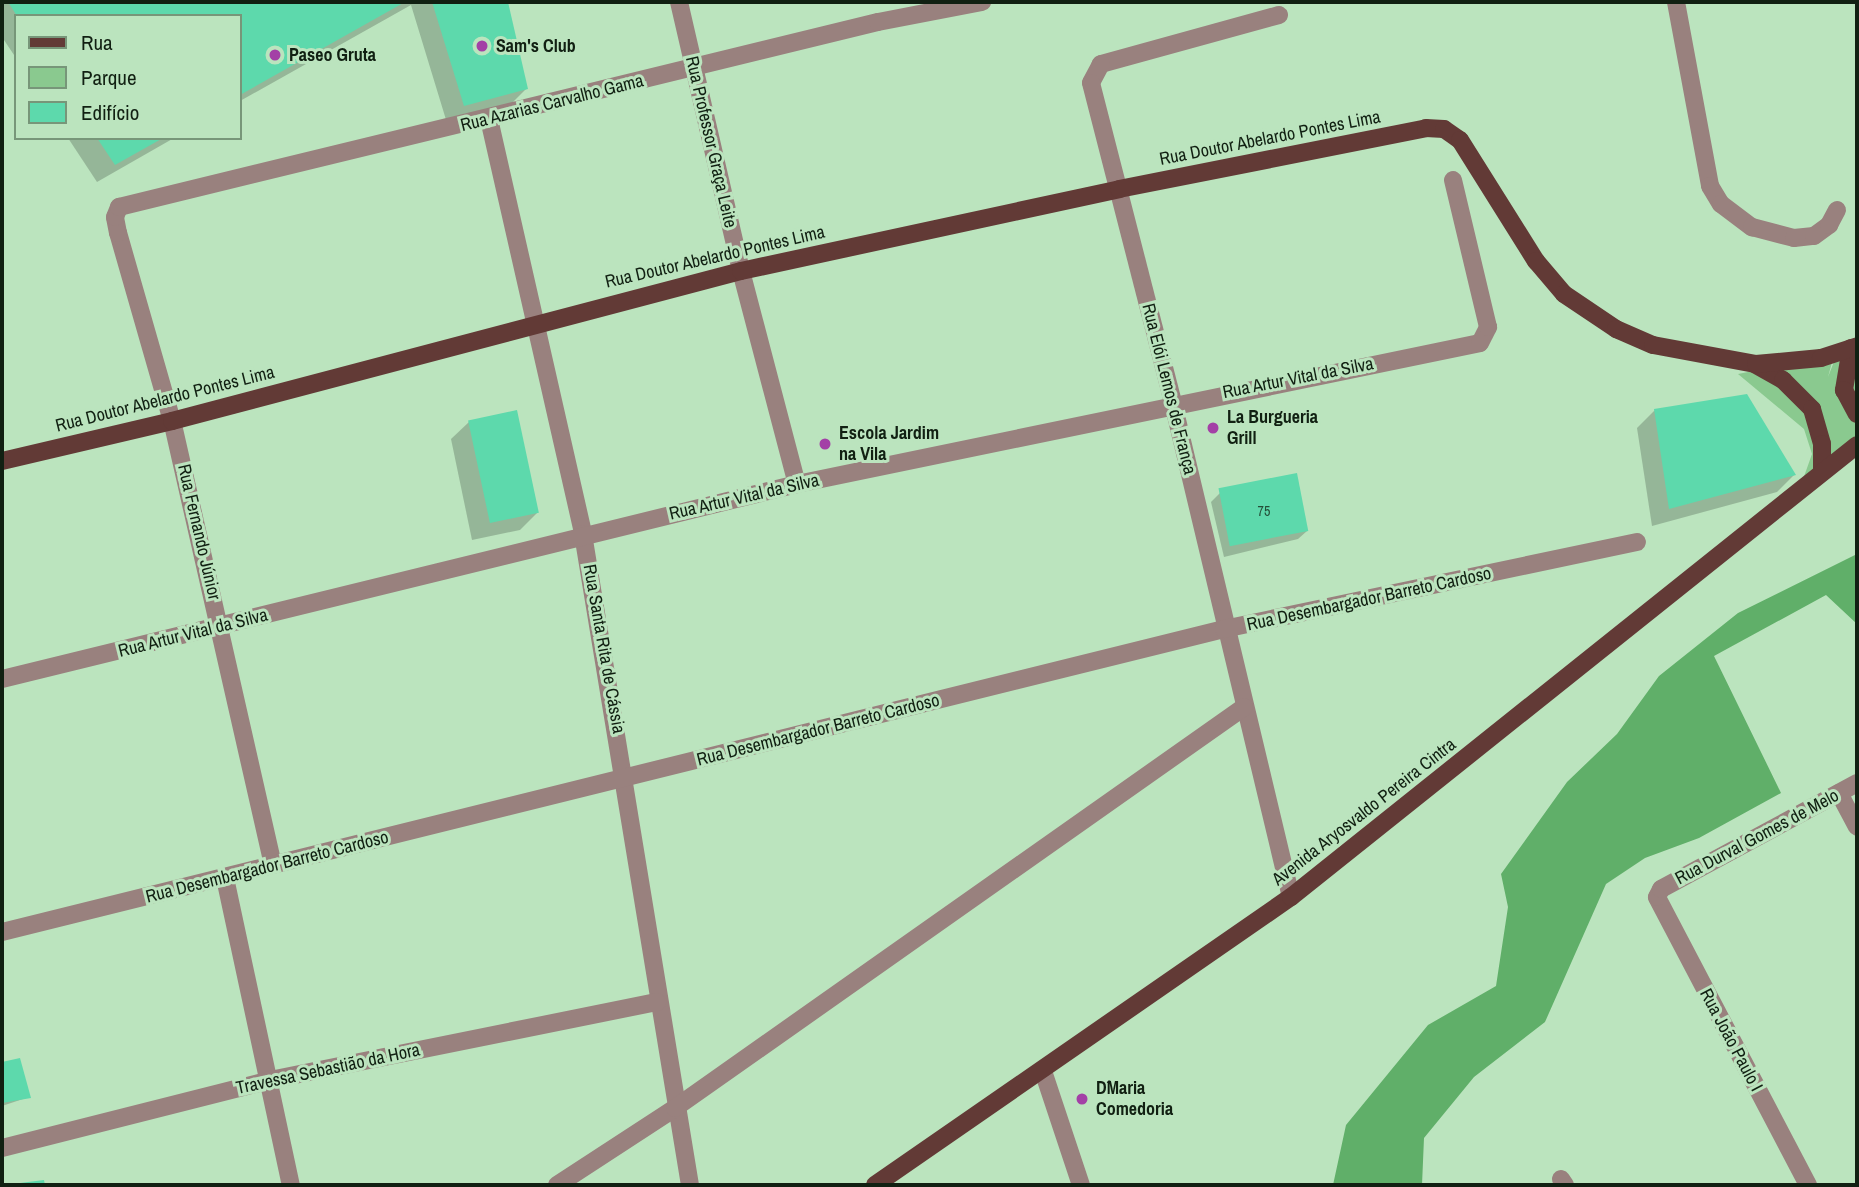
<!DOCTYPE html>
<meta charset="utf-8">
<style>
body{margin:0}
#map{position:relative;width:1859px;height:1187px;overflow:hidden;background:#bbe4be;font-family:"Archivo Narrow",sans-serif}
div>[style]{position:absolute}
.green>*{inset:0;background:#8ac98f}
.forest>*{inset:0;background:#60af69}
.shadow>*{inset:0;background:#0003}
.building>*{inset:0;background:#5dd9ac;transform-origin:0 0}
.minor>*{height:18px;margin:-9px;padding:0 9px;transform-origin:9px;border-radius:9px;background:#99817e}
.major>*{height:18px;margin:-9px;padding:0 9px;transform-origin:9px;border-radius:9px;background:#623a36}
.dots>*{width:19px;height:19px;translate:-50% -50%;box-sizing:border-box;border:4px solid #bbe4be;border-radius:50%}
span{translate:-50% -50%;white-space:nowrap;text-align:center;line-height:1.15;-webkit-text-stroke:6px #bbe4be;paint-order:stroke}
.number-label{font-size:14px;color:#244e38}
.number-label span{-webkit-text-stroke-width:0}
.poi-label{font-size:18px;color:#112012;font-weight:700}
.left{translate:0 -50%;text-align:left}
.street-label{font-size:18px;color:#112012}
.frame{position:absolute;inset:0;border:4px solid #112012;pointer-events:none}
.legend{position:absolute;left:14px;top:14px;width:228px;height:126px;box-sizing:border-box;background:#bbe4be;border:2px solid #779679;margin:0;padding:9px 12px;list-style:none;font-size:21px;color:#112012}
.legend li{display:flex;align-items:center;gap:14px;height:35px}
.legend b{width:35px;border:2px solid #779679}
</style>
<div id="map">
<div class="green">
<i style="clip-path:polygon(1857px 349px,1857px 438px,1801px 485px,1812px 454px,1804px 429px,1738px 374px,1834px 355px,1828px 377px,1837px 354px)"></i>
</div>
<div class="forest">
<i style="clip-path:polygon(1857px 554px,1857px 624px,1826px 595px,1714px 656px,1781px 793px,1699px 838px,1645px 858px,1606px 884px,1545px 1022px,1474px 1077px,1424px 1138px,1422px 1185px,1333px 1185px,1346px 1125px,1428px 1025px,1496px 986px,1508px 907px,1501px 874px,1567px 782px,1617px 734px,1659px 676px,1738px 613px)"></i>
</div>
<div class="shadow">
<i style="clip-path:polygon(2px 2px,506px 2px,526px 89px,509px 106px,447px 123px,411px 5px,240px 101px,240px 16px,16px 16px,16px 58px,2px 37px)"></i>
<i style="clip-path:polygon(68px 138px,174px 138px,97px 182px)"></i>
<i style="clip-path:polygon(1655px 410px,1794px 475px,1777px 492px,1652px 526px,1637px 428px)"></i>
<i style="clip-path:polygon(469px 422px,537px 513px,520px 530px,472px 540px,451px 439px)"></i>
<i style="clip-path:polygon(1220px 493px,1307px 531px,1298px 539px,1224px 557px,1211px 502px)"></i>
<i style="clip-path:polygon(19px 1060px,29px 1097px,2px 1106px,2px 1064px)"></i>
</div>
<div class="building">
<i style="clip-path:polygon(8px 2px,405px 2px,240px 95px,240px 16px,17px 16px)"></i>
<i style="clip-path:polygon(432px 2px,508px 2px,528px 89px,464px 106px)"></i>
<i style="clip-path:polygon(97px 138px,163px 138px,115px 165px)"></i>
<i style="clip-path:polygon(1747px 394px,1796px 475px,1669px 509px,1654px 409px)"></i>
<i style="left:517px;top:410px;width:105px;height:50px;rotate:78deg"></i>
<i style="left:1297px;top:473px;width:59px;height:80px;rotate:79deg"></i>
<i style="clip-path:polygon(20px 1058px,31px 1098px,2px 1103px,2px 1062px)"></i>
<i style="clip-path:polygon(44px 1180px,45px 1185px,13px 1185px,12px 1184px)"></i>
</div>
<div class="minor">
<i style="left:679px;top:2px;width:276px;rotate:77deg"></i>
<i style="left:741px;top:271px;width:220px;rotate:75.3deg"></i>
<i style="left:1676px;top:2px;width:187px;rotate:79.5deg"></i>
<i style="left:1710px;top:186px;width:21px;rotate:59deg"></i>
<i style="left:1721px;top:204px;width:39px;rotate:37deg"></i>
<i style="left:1752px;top:227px;width:43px;rotate:14.7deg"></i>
<i style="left:1794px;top:238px;width:20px;rotate:-6deg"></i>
<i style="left:1814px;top:236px;width:19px;rotate:-36deg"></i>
<i style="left:1829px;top:225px;width:17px;rotate:-62deg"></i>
<i style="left:1279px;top:15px;width:185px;rotate:164.6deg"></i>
<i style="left:1101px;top:64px;width:21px;rotate:118deg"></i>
<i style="left:1091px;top:83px;width:330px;rotate:75.6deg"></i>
<i style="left:1173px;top:403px;width:508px;rotate:76.57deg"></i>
<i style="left:489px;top:119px;width:426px;rotate:77.2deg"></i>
<i style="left:583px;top:534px;width:660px;rotate:80.67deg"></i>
<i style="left:2px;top:679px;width:819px;rotate:-13.78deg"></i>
<i style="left:797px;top:484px;width:697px;rotate:-11.66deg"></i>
<i style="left:1480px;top:343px;width:18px;rotate:-63deg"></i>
<i style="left:1488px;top:327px;width:151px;rotate:-103.4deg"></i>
<i style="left:1839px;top:793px;width:38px;rotate:62deg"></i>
<i style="left:273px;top:865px;width:455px;rotate:-102.8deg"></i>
<i style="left:172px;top:421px;width:196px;rotate:-106deg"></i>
<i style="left:118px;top:233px;width:16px;rotate:-101deg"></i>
<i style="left:115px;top:217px;width:11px;rotate:-68deg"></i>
<i style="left:119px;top:207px;width:781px;rotate:-13.7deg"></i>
<i style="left:878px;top:22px;width:106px;rotate:-10.9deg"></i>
<i style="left:225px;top:878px;width:314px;rotate:77.9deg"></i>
<i style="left:2px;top:932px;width:1259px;rotate:-13.93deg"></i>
<i style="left:1224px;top:629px;width:422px;rotate:-11.9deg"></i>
<i style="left:1043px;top:1071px;width:120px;rotate:71.6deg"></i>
<i style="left:2px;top:1148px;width:276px;rotate:-14.2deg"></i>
<i style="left:270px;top:1080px;width:395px;rotate:-11.4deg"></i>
<i style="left:1561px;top:1179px;width:7px;rotate:56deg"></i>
<i style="left:557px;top:1185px;width:141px;rotate:-33.1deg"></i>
<i style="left:675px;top:1108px;width:696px;rotate:-35.17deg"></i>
<i style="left:1808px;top:1185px;width:325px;rotate:-117.7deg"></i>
<i style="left:1657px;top:897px;width:9px;rotate:-63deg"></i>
<i style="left:1661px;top:889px;width:223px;rotate:-28.4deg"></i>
</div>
<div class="major">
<i style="left:1851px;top:348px;width:43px;rotate:99.5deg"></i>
<i style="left:1844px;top:390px;width:27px;rotate:62deg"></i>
<i style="left:1756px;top:365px;width:31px;rotate:29deg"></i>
<i style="left:1783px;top:380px;width:41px;rotate:45deg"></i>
<i style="left:1812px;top:409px;width:36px;rotate:74deg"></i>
<i style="left:1822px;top:444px;width:28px;rotate:90deg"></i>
<i style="left:2px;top:461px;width:175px;rotate:-13.2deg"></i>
<i style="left:172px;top:421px;width:588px;rotate:-14.77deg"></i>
<i style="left:741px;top:271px;width:387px;rotate:-12.2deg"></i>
<i style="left:1119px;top:189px;width:313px;rotate:-11.2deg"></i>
<i style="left:1426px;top:128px;width:18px;rotate:3deg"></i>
<i style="left:1444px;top:129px;width:19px;rotate:35deg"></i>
<i style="left:1460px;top:140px;width:143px;rotate:57.9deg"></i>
<i style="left:1536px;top:261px;width:43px;rotate:49.7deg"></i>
<i style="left:1564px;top:294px;width:63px;rotate:33.9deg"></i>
<i style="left:1616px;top:329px;width:40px;rotate:23.4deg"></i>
<i style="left:1653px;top:345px;width:105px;rotate:10.5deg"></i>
<i style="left:1756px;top:364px;width:65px;rotate:-5.3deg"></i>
<i style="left:1821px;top:358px;width:38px;rotate:-18deg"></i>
<i style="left:875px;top:1185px;width:506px;rotate:-34.7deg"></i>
<i style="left:1291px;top:897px;width:724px;rotate:-38.61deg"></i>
</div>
<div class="dots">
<i style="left:482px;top:46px;background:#a340a6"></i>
<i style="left:275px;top:55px;background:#a340a6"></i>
<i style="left:1213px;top:428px;background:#a340a6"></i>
<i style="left:825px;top:444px;background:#a340a6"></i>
<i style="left:1082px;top:1099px;background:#a340a6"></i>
</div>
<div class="number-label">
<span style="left:1264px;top:511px">75</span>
</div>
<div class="poi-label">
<span class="left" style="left:496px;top:46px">Sam's Club</span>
<span class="left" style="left:289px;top:55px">Paseo Gruta</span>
<span class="left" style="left:1227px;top:428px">La Burgueria<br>Grill</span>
<span class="left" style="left:839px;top:444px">Escola Jardim<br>na Vila</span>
<span class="left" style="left:1096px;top:1099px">D´Maria<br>Comedoria</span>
</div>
<div class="street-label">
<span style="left:552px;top:103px;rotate:-14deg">Rua Azarias Carvalho Gama</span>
<span style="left:1270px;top:138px;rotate:-11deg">Rua Doutor Abelardo Pontes Lima</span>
<span style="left:711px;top:142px;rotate:77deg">Rua Professor Graça Leite</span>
<span style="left:715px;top:257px;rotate:-13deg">Rua Doutor Abelardo Pontes Lima</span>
<span style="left:1298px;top:378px;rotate:-11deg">Rua Artur Vital da Silva</span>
<span style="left:1169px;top:389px;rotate:76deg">Rua Elói Lemos de França</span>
<span style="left:165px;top:399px;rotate:-14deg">Rua Doutor Abelardo Pontes Lima</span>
<span style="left:744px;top:497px;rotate:-13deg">Rua Artur Vital da Silva</span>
<span style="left:199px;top:532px;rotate:77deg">Rua Fernando Júnior</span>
<span style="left:1369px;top:599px;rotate:-12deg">Rua Desembargador Barreto Cardoso</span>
<span style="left:193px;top:633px;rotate:-14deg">Rua Artur Vital da Silva</span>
<span style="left:604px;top:649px;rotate:80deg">Rua Santa Rita de Cássia</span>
<span style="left:818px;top:730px;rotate:-14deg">Rua Desembargador Barreto Cardoso</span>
<span style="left:1364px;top:812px;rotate:-38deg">Avenida Aryosvaldo Pereira Cintra</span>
<span style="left:1757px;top:837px;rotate:-28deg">Rua Durval Gomes de Melo</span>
<span style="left:267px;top:867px;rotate:-14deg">Rua Desembargador Barreto Cardoso</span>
<span style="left:1731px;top:1040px;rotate:62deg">Rua João Paulo I</span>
<span style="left:328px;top:1069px;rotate:-12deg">Travessa Sebastião da Hora</span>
</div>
<div class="frame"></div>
<ul class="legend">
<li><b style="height:9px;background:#623a36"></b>Rua</li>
<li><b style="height:19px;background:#8ac98f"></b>Parque</li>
<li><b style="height:19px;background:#5dd9ac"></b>Edifício</li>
</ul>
</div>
